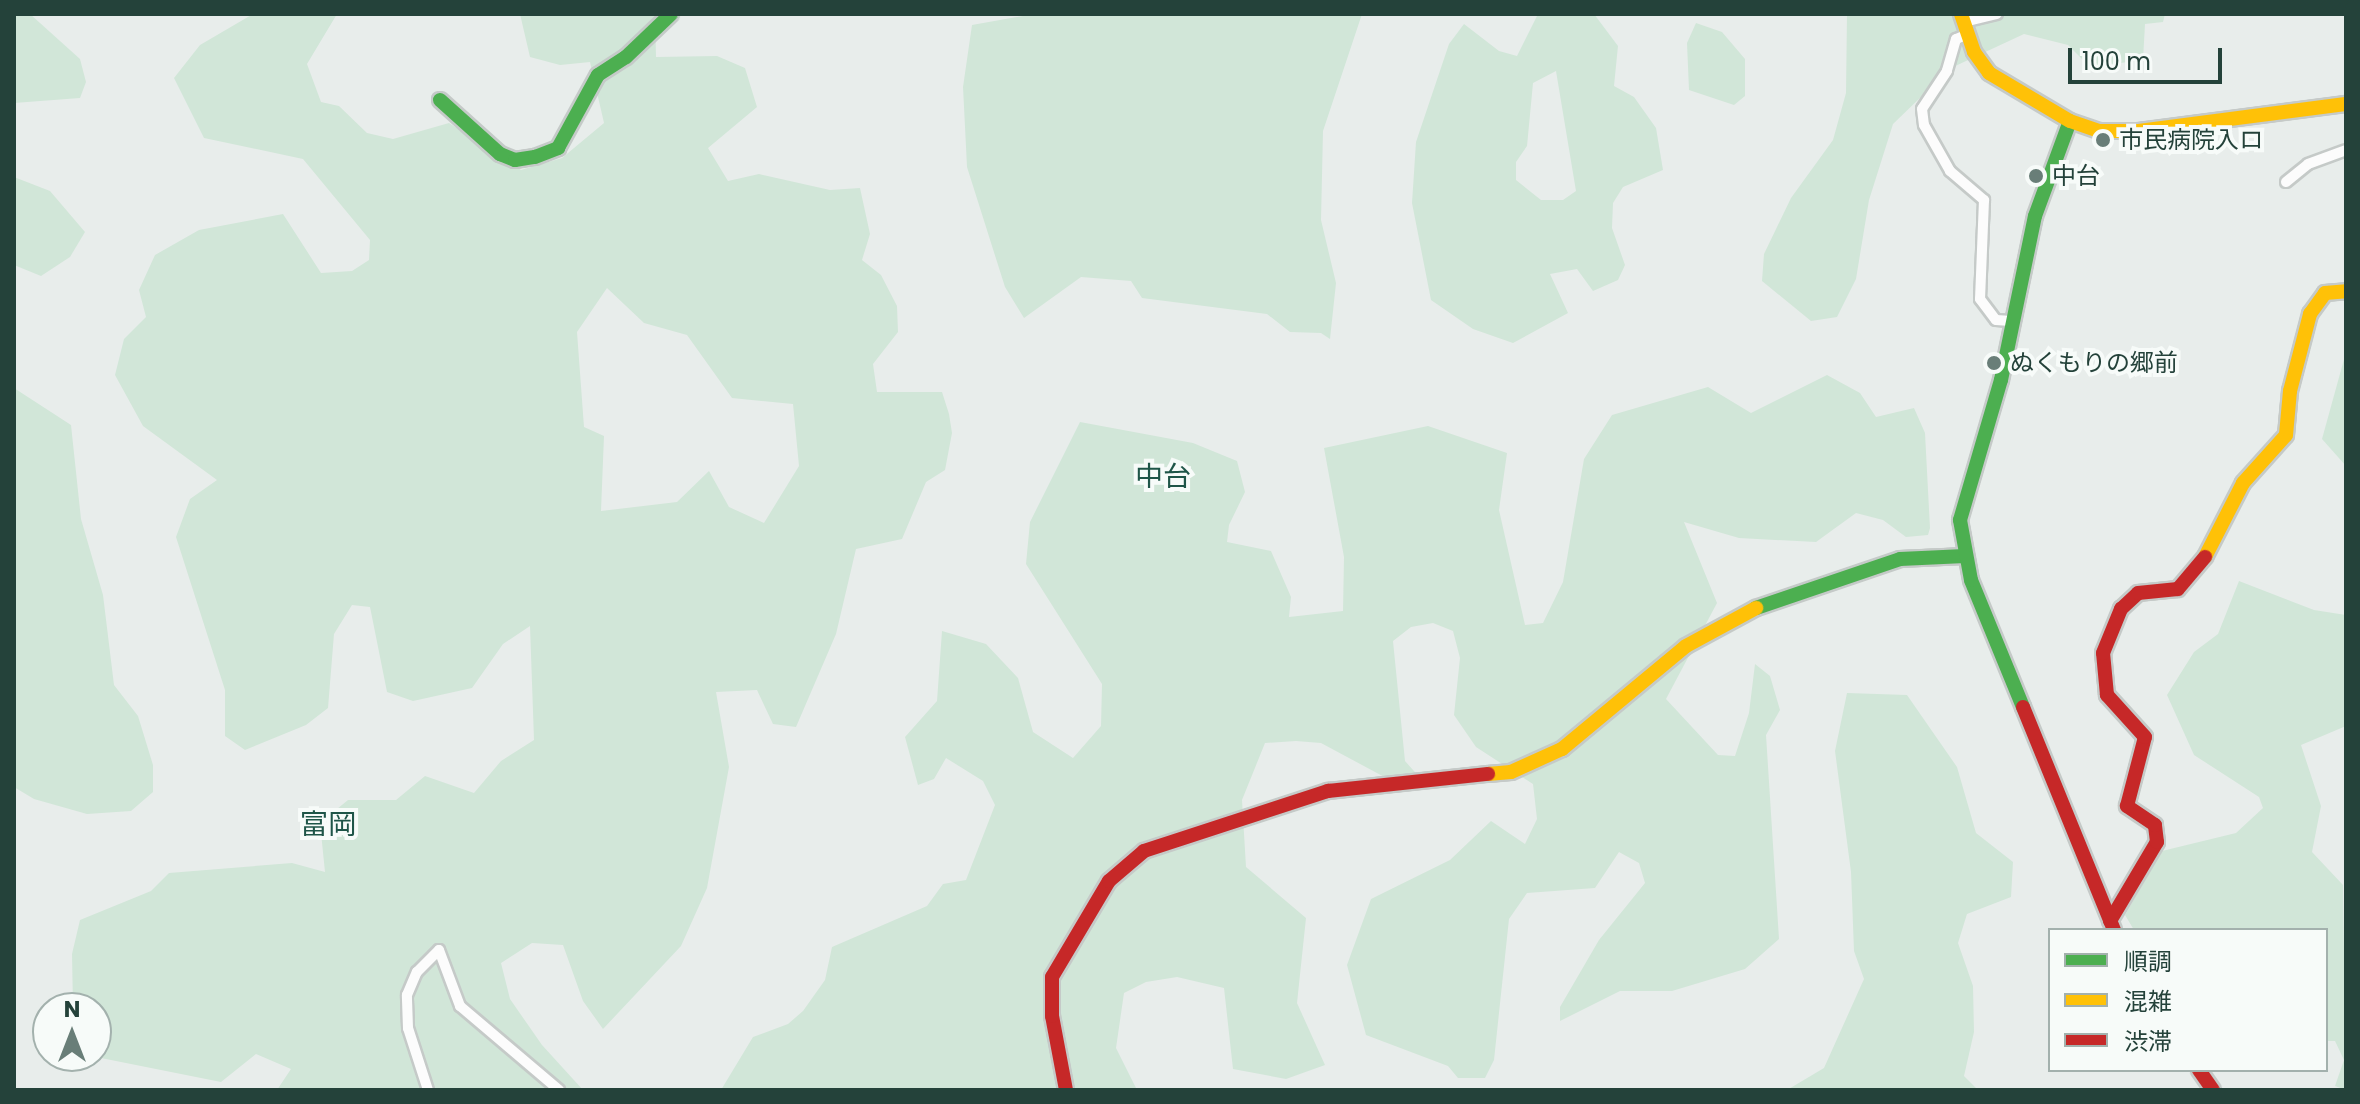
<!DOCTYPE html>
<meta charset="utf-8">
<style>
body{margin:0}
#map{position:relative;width:2360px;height:1104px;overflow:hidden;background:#e8edeb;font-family:Poppins,"Noto Sans JP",sans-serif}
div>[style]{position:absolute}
.green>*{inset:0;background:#d1e6d8}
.roads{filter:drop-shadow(2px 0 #c5cac8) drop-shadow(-2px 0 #c5cac8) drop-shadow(0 2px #c5cac8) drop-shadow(0 -2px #c5cac8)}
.street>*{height:10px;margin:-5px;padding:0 5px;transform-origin:5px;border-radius:5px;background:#fcfcfc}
.fast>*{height:14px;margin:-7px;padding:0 7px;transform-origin:7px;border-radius:7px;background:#4caf50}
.slow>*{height:14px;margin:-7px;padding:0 7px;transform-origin:7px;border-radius:7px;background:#ffc107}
.jam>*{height:14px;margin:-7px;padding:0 7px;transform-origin:7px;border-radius:7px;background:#c62828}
.dots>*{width:22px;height:22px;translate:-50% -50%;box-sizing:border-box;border:4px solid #f7fbf9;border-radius:50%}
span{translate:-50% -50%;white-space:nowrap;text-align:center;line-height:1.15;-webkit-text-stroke:8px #f7fbf9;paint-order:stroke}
.poi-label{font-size:24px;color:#24423a}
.left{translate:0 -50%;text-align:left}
.quarter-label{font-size:28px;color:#1f5548}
.frame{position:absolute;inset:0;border:16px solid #24423a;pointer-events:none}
.legend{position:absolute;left:2048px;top:928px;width:280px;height:144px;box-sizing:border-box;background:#f7fbf9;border:2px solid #a3b1ad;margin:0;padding:10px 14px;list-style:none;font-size:24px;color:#24423a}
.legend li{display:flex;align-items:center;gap:16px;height:40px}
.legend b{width:40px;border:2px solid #a3b1ad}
.north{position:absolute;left:32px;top:992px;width:80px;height:80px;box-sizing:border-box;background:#f7fbf9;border:2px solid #a3b1ad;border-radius:50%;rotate:0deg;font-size:22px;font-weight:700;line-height:32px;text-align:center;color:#24423a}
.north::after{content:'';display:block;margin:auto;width:28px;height:36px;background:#697e78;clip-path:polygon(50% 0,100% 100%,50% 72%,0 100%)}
.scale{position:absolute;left:2068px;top:48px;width:154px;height:36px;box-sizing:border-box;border:4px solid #24423a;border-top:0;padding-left:10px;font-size:24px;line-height:28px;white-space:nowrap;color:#24423a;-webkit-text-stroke:6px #f7fbf9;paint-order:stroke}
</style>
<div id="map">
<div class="green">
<i style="clip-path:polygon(14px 14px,30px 14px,80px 59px,86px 82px,80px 98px,14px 103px)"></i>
<i style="clip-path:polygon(evenodd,253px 14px,337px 14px,307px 64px,321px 102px,339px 106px,367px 133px,393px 139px,449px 123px,521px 170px,562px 158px,604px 123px,590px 62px,560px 65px,530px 57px,520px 14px,655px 14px,656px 57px,717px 56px,745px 68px,757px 107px,708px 148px,728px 181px,759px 174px,830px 190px,860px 188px,870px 234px,862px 260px,881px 275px,897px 306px,898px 332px,873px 364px,877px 392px,942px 392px,949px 414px,952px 433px,945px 470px,926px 482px,902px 539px,856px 549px,836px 634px,796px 727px,773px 724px,757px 690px,716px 692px,729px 767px,707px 888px,681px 946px,603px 1029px,583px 1001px,563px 945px,532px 943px,501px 963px,510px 999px,542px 1045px,583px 1090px,277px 1090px,291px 1069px,256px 1054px,221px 1082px,96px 1057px,96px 1008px,73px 1008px,72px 954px,80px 920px,151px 891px,169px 873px,292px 863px,325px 872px,320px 823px,348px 800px,396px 800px,425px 776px,474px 793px,501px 761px,534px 740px,530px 626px,503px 644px,472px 688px,413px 701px,387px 692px,370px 607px,352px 605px,334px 634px,328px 708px,306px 725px,245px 750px,225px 736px,225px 690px,176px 537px,190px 499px,217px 480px,143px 426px,115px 375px,124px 339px,146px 317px,139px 290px,155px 255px,199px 230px,283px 214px,321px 273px,352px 271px,369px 260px,370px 240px,303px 159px,204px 138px,174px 78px,200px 45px,253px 14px,607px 288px,644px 323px,687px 335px,732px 398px,793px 404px,799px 466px,764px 523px,729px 507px,709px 471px,677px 502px,601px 511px,604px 436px,584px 427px,577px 332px,607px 288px)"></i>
<i style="clip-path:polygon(1034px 14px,1362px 14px,1323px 131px,1321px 220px,1336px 283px,1330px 339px,1321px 333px,1290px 332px,1267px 314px,1142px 298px,1131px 281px,1081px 277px,1024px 318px,1005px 287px,967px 167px,963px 87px,972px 25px)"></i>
<i style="clip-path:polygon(evenodd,1538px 14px,1594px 14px,1618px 46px,1614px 86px,1634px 97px,1656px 128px,1663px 170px,1623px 187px,1613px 203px,1612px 228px,1625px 265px,1618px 280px,1593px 291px,1577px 269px,1550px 274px,1568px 313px,1513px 343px,1473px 329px,1431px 300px,1412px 203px,1416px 142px,1449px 44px,1464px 24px,1499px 51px,1517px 56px,1538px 14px,1556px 71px,1576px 191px,1563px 200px,1541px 200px,1516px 180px,1516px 162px,1527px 146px,1533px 83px,1556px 71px)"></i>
<i style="clip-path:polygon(1847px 14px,2165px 14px,2163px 22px,2145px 24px,2143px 60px,2090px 67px,2068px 45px,2024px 34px,1951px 68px,1893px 124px,1869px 200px,1856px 279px,1837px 317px,1811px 321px,1762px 281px,1764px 254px,1791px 198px,1833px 140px,1846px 93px)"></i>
<i style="clip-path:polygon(1696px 23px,1722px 32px,1745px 59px,1745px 96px,1734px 105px,1689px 90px,1687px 43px)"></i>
<i style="clip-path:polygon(14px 177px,50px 191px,85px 232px,70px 257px,41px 276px,14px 265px)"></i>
<i style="clip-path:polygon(2346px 352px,2346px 466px,2322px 439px)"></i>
<i style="clip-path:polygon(1827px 375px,1860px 393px,1876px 417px,1914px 408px,1925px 433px,1930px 528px,1928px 535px,1906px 537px,1883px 520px,1856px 513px,1816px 542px,1739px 538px,1684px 522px,1717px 603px,1666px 699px,1718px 755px,1735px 756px,1749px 713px,1755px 664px,1770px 676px,1780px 710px,1766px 735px,1779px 939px,1745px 969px,1672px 991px,1620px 991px,1560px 1021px,1560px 1007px,1599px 940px,1645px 883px,1639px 863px,1619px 852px,1595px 888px,1527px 893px,1509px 919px,1494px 1060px,1485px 1078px,1458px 1078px,1448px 1066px,1366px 1035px,1347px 965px,1371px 899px,1450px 860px,1491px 821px,1525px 844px,1537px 819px,1533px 784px,1476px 747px,1454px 715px,1460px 658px,1453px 631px,1433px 623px,1411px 627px,1393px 641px,1405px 761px,1430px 789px,1403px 787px,1321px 743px,1296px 741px,1265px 743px,1242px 800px,1246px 867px,1306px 918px,1297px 1003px,1325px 1065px,1286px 1079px,1233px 1069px,1224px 988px,1177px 977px,1146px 982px,1124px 993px,1116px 1048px,1137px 1090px,721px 1090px,753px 1037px,788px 1024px,803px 1011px,825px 980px,832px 947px,927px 906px,943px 884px,966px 880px,995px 805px,983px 781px,946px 758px,934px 779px,918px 785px,905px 737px,937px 701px,942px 631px,986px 644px,1018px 678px,1033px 732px,1073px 758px,1101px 726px,1102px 684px,1026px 564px,1030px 522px,1080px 422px,1193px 443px,1237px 461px,1245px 492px,1229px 525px,1227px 542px,1271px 551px,1291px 597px,1289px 617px,1343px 611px,1344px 557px,1324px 448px,1428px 426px,1507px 453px,1499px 510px,1525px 625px,1543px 623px,1563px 582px,1584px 459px,1612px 415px,1708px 387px,1751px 413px)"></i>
<i style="clip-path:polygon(14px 388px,71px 425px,81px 519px,103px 595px,114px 685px,138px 716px,153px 765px,153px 792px,131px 811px,87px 814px,34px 799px,14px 787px)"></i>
<i style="clip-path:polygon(2239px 581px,2314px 610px,2346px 615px,2346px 726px,2301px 745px,2321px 806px,2312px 852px,2343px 885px,2346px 1090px,2335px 1086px,2344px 1060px,2335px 1041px,2326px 1041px,2326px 930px,2134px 930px,2125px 915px,2162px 851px,2236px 833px,2263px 808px,2259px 797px,2194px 755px,2167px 695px,2194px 652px,2218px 634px)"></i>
<i style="clip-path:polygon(1847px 693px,1907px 695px,1957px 767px,1976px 833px,2013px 862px,2011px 897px,1967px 914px,1958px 943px,1973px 986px,1974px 1032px,1964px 1076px,1978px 1090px,1747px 1090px,1787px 1090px,1824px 1068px,1864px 979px,1854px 951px,1851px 872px,1835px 751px)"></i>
</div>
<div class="roads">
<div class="street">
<i style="left:1964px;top:22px;width:34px;rotate:-14deg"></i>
<i style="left:1968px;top:34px;width:13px;rotate:157deg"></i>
<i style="left:1956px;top:39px;width:33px;rotate:106deg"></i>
<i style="left:1947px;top:71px;width:45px;rotate:123.3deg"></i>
<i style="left:1922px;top:109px;width:16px;rotate:83deg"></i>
<i style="left:1924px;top:125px;width:53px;rotate:60.5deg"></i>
<i style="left:1950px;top:171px;width:45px;rotate:40.5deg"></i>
<i style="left:1984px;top:200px;width:99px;rotate:92.3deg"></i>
<i style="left:1980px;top:299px;width:26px;rotate:53deg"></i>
<i style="left:1996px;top:320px;width:15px;rotate:4deg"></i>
<i style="left:2286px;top:182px;width:28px;rotate:-39deg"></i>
<i style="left:2308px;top:164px;width:40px;rotate:-20.2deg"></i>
<i style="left:428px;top:1090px;width:65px;rotate:-107.9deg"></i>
<i style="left:408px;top:1028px;width:33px;rotate:-92deg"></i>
<i style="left:407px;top:995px;width:25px;rotate:-67deg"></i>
<i style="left:417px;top:972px;width:31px;rotate:-45deg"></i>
<i style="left:439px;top:950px;width:60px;rotate:69.4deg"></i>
<i style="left:460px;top:1006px;width:130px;rotate:40.3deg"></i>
</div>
<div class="fast">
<i style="left:440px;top:100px;width:81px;rotate:42deg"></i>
<i style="left:500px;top:154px;width:16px;rotate:22deg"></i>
<i style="left:515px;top:160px;width:20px;rotate:-9deg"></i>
<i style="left:535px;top:157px;width:25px;rotate:-21deg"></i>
<i style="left:558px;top:148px;width:83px;rotate:-61.3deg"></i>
<i style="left:598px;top:75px;width:33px;rotate:-33deg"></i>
<i style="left:626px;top:57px;width:62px;rotate:-43.7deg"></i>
<i style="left:1756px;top:608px;width:152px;rotate:-18.8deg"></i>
<i style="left:1900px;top:559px;width:65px;rotate:-2.6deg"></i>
<i style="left:2023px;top:707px;width:137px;rotate:-112.3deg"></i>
<i style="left:1971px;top:580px;width:61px;rotate:-100.4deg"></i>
<i style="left:1960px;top:520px;width:146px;rotate:-73.7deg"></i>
<i style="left:2001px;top:380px;width:167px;rotate:-78.3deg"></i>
<i style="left:2035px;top:216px;width:101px;rotate:-69.8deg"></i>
</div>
<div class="slow">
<i style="left:1961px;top:14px;width:40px;rotate:71.1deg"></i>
<i style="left:1974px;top:52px;width:26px;rotate:54deg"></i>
<i style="left:1989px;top:73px;width:94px;rotate:30.7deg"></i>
<i style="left:2070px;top:121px;width:31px;rotate:19deg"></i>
<i style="left:2099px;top:131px;width:39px"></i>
<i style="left:2138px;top:131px;width:210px;rotate:-7.4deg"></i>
<i style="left:2205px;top:557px;width:83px;rotate:-62.8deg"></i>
<i style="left:2243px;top:483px;width:64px;rotate:-48.1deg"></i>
<i style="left:2286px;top:435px;width:44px;rotate:-84.8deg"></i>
<i style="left:2290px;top:391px;width:80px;rotate:-75.4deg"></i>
<i style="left:2310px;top:314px;width:26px;rotate:-54deg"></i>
<i style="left:2325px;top:293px;width:21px;rotate:-5deg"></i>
<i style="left:1488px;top:774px;width:23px;rotate:-5deg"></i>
<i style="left:1511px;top:772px;width:56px;rotate:-24.3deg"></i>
<i style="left:1562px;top:749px;width:161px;rotate:-39.7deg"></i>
<i style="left:1686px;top:646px;width:80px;rotate:-28.5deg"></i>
</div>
<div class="jam">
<i style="left:2023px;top:707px;width:241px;rotate:67.8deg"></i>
<i style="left:2110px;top:921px;width:92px;rotate:-59.3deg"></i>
<i style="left:2157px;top:842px;width:17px;rotate:-97deg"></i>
<i style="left:2155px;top:825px;width:34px;rotate:-146deg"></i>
<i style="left:2127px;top:806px;width:71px;rotate:-75.4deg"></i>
<i style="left:2145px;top:737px;width:57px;rotate:-132.1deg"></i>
<i style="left:2107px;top:695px;width:42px;rotate:-95.4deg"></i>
<i style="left:2103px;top:653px;width:48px;rotate:-67.8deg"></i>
<i style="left:2121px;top:609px;width:23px;rotate:-43deg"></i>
<i style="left:2138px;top:593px;width:40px;rotate:-5.7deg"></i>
<i style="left:2178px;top:589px;width:42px;rotate:-49.8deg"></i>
<i style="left:2199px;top:1070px;width:24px;rotate:55deg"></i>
<i style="left:1066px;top:1090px;width:75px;rotate:-100.7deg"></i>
<i style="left:1052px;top:1016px;width:39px;rotate:-90deg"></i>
<i style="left:1052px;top:977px;width:112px;rotate:-59.3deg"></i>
<i style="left:1109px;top:881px;width:46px;rotate:-40.6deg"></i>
<i style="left:1144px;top:851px;width:194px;rotate:-18.1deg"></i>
<i style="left:1328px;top:791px;width:161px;rotate:-6.1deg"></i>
</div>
</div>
<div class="dots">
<i style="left:2103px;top:140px;background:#697e78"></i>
<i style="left:2036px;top:176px;background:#697e78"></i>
<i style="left:1994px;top:363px;background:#697e78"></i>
</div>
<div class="poi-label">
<span class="left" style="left:2119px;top:140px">市民病院入ロ</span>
<span class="left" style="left:2052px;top:176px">中台</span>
<span class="left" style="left:2010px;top:363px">ぬくもりの郷前</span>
</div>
<div class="quarter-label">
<span style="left:1163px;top:477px">中台</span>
<span style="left:328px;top:825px">富岡</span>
</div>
<div class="frame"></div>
<ul class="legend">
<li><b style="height:10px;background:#4caf50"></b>順調</li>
<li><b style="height:10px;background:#ffc107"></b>混雑</li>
<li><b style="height:10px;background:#c62828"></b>渋滞</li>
</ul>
<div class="north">N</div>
<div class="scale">100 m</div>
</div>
